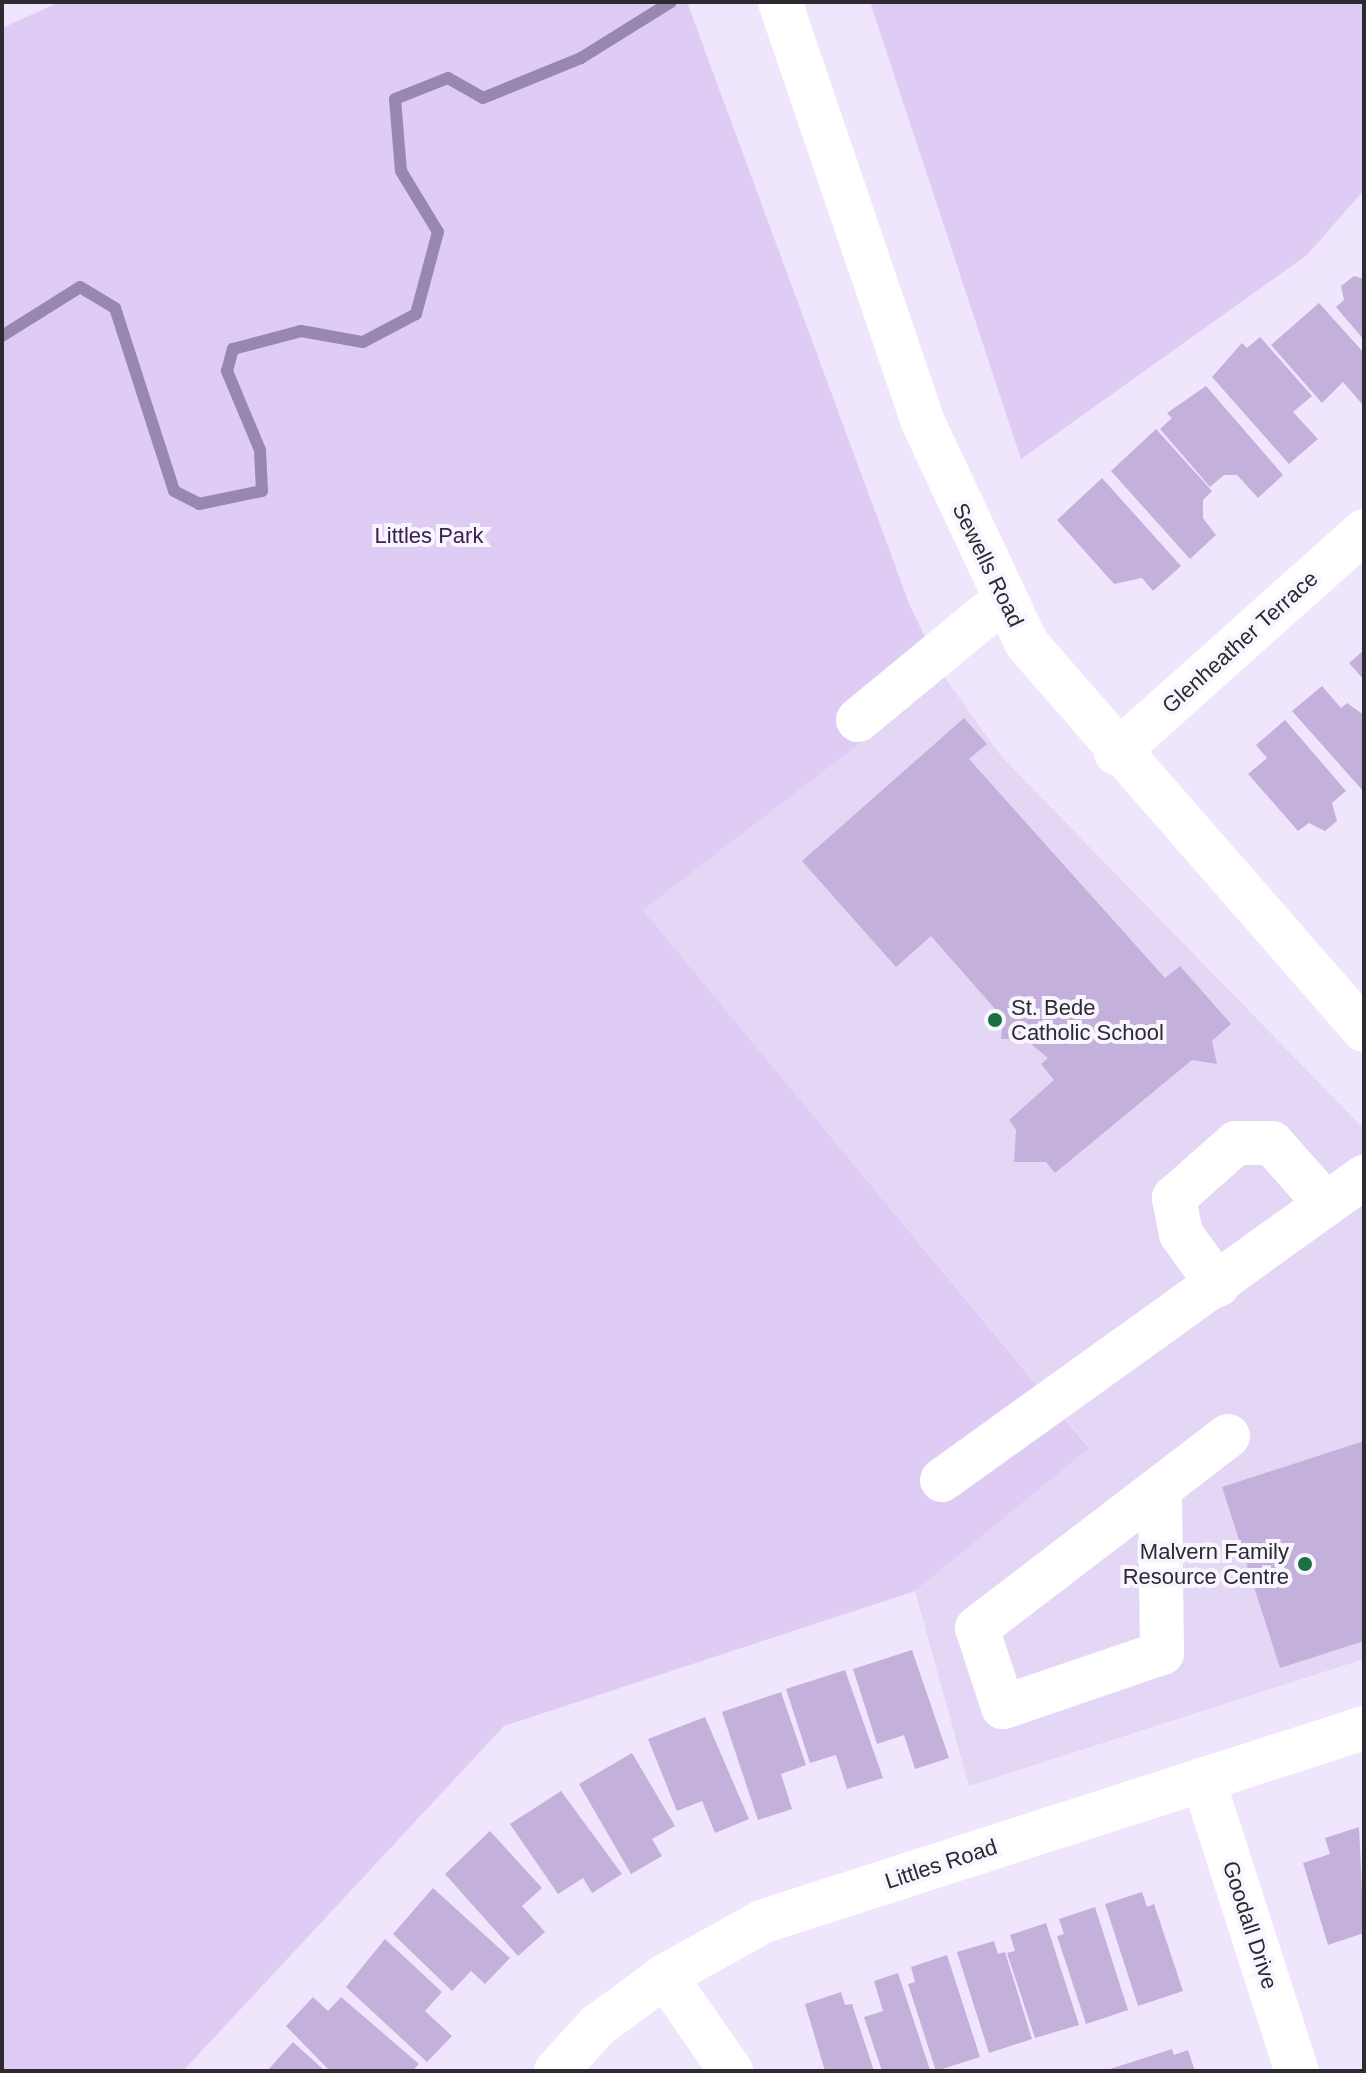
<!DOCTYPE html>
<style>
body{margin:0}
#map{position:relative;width:1366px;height:2073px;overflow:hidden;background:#efe5fc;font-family:Arial,sans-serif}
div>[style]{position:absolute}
.built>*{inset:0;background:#e4d7f5}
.green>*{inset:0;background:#deccf5}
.stream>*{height:12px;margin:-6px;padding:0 6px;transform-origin:6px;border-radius:6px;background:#9887af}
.building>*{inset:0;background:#c4b1db}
.minor>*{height:44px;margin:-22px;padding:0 22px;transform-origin:22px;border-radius:22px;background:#fff}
.dots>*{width:22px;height:22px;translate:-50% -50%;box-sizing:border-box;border:4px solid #f9f5fe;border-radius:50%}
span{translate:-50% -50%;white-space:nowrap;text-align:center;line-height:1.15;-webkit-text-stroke:8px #f9f5fe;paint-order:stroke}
.park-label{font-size:22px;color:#3a2053}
.street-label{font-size:22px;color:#2d2a32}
.poi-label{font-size:22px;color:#2d2a32}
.left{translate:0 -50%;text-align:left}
.right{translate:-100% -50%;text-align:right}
.frame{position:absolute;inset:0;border:4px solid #2d2a32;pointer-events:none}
</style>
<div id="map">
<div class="built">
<i style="clip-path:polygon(945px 678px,1001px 756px,1364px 1129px,1364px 1659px,969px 1786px,915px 1591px,1089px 1447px,643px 910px)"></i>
</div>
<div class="green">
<i style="clip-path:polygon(60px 2px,687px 2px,910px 606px,945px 678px,643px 910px,1089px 1448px,915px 1591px,504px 1726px,183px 2071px,2px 2071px,2px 28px)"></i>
<i style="clip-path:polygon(870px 2px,1364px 2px,1364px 190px,1307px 255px,1021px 459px)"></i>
</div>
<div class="stream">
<i style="left:2px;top:336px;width:92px;rotate:-32.1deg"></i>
<i style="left:80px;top:287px;width:41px;rotate:31deg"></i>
<i style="left:115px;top:308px;width:192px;rotate:72.1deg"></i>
<i style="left:174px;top:491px;width:28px;rotate:27deg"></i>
<i style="left:199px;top:504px;width:64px;rotate:-11.7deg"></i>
<i style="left:262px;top:491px;width:41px;rotate:-92.8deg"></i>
<i style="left:260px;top:450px;width:86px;rotate:-112.7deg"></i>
<i style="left:227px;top:371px;width:23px;rotate:-75deg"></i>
<i style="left:233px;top:349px;width:70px;rotate:-14.8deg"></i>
<i style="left:301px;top:331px;width:63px;rotate:10.1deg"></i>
<i style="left:363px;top:342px;width:60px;rotate:-27.8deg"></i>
<i style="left:416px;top:314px;width:85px;rotate:-75deg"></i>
<i style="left:438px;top:232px;width:71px;rotate:-121.2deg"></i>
<i style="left:401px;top:171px;width:72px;rotate:-94.8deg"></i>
<i style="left:395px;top:99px;width:57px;rotate:-21.6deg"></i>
<i style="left:448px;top:78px;width:40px;rotate:29.7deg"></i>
<i style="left:483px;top:98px;width:106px;rotate:-22.2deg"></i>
<i style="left:581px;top:58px;width:106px;rotate:-31.9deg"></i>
</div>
<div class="building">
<i style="clip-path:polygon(1354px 276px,1364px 279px,1364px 340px,1336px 307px,1344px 300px,1341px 286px)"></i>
<i style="clip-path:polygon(1319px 303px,1364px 353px,1362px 404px,1343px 382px,1322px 403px,1271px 345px)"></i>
<i style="clip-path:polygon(1260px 337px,1312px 396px,1293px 412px,1318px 439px,1289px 464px,1212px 377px,1242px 343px,1247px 348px)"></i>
<i style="clip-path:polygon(1206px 386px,1283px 475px,1258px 498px,1237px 475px,1224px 475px,1210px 487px,1160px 429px,1172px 418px,1167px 413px)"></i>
<i style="clip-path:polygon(1156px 429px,1212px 491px,1203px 500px,1203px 518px,1216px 535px,1190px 559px,1111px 471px)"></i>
<i style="clip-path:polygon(1102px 478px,1181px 566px,1153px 591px,1142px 578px,1114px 584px,1057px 520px)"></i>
<i style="clip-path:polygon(1364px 650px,1364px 680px,1349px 663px)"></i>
<i style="clip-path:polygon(1322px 686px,1341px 708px,1347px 703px,1364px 715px,1364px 792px,1292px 711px)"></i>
<i style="clip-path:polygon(964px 718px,987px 744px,969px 759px,1165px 978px,1180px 966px,1231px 1024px,1212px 1041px,1217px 1064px,1192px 1060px,1055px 1173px,1046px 1162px,1014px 1162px,1016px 1130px,1009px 1120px,1054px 1080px,1041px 1064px,1048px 1058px,1025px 1039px,1001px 1039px,1003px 1018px,931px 936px,896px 967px,802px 861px)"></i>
<i style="clip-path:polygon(1285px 720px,1346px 791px,1332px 803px,1337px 821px,1325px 831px,1309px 823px,1298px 831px,1248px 774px,1267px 758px,1256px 745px)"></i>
<i style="clip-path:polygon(1364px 1441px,1364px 1641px,1280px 1668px,1222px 1487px)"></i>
<i style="clip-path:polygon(912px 1650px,949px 1758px,915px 1769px,904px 1735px,877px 1744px,853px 1669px)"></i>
<i style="clip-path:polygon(845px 1670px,883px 1778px,847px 1789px,836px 1755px,810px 1763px,786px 1689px)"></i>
<i style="clip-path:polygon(781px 1692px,806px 1765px,781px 1774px,792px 1809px,758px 1820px,722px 1712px)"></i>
<i style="clip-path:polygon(705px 1717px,749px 1819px,715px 1833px,702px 1801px,677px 1811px,648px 1739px)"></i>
<i style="clip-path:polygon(632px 1753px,675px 1826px,652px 1839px,662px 1856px,631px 1874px,579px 1784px)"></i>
<i style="clip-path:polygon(561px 1791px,622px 1874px,592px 1893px,583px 1878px,558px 1894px,510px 1824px)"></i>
<i style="clip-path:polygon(1359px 1827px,1364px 1933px,1328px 1945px,1303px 1863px,1330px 1854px,1325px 1838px)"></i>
<i style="clip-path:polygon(490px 1831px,542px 1888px,522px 1906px,545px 1932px,518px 1956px,445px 1874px)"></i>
<i style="clip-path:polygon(433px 1888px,510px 1958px,485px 1984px,471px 1971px,452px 1991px,393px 1934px)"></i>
<i style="clip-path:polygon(1142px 1892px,1147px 1907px,1154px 1904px,1183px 1991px,1138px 2006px,1105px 1904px)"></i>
<i style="clip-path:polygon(1095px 1907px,1128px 2010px,1086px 2024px,1057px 1936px,1064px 1934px,1059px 1919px)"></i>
<i style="clip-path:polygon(1046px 1923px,1079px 2025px,1035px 2038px,1007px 1953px,1015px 1951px,1010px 1935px)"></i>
<i style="clip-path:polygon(385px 1939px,442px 1992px,425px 2011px,452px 2036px,427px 2062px,346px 1987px)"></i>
<i style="clip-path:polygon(994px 1941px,998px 1954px,1005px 1952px,1032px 2039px,989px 2053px,957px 1952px)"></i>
<i style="clip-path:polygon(947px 1955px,980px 2057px,936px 2071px,908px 1984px,915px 1982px,911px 1967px)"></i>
<i style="clip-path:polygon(898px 1973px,930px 2070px,925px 2071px,882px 2071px,864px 2017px,883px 2011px,874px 1981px)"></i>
<i style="clip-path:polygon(841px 1992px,845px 2005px,852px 2004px,874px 2071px,825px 2071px,805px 2004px)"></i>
<i style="clip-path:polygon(313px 1997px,328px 2011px,341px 1997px,419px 2064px,412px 2071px,330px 2071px,286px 2026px)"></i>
<i style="clip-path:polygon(293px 2042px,325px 2071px,267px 2071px)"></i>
<i style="clip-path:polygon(1172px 2049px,1174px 2055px,1188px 2050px,1195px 2071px,1104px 2071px)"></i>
</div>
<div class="minor">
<i style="left:780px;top:2px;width:441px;rotate:71.2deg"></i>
<i style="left:922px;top:420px;width:247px;rotate:64.9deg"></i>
<i style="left:1027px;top:644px;width:512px;rotate:48.88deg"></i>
<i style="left:858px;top:720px;width:190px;rotate:-39.5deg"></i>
<i style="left:1116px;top:753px;width:333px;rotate:-41.8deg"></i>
<i style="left:1218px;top:1285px;width:63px;rotate:-126deg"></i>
<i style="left:1181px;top:1234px;width:37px;rotate:-101deg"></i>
<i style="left:1174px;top:1198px;width:83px;rotate:-41.6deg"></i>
<i style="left:1236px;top:1143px;width:36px"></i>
<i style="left:1272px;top:1143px;width:81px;rotate:48.5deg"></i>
<i style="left:942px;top:1480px;width:520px;rotate:-35.68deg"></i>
<i style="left:1160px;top:1490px;width:163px;rotate:89.3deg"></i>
<i style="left:1162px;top:1653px;width:168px;rotate:161.2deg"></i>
<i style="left:1003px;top:1707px;width:83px;rotate:-108.2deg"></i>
<i style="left:977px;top:1628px;width:316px;rotate:-37.4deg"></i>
<i style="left:1203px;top:1779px;width:307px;rotate:72.2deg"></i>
<i style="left:665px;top:1976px;width:116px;rotate:55.2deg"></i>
<i style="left:556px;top:2071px;width:61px;rotate:-47.7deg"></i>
<i style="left:597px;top:2026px;width:84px;rotate:-36.3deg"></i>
<i style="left:665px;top:1976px;width:113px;rotate:-29.1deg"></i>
<i style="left:764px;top:1921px;width:630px;rotate:-17.83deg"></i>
</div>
<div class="dots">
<i style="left:995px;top:1020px;background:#1a7043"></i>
<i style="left:1305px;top:1564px;background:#1a7043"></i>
</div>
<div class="park-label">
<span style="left:429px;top:536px">Littles Park</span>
</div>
<div class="street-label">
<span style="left:988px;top:565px;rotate:64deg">Sewells Road</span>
<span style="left:1240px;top:642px;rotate:-42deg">Glenheather Terrace</span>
<span style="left:941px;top:1864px;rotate:-18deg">Littles Road</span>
<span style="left:1250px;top:1925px;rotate:72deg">Goodall Drive</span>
</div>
<div class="poi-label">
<span class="left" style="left:1011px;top:1020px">St. Bede<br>Catholic School</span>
<span class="right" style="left:1289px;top:1564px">Malvern Family<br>Resource Centre</span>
</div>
<div class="frame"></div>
</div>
